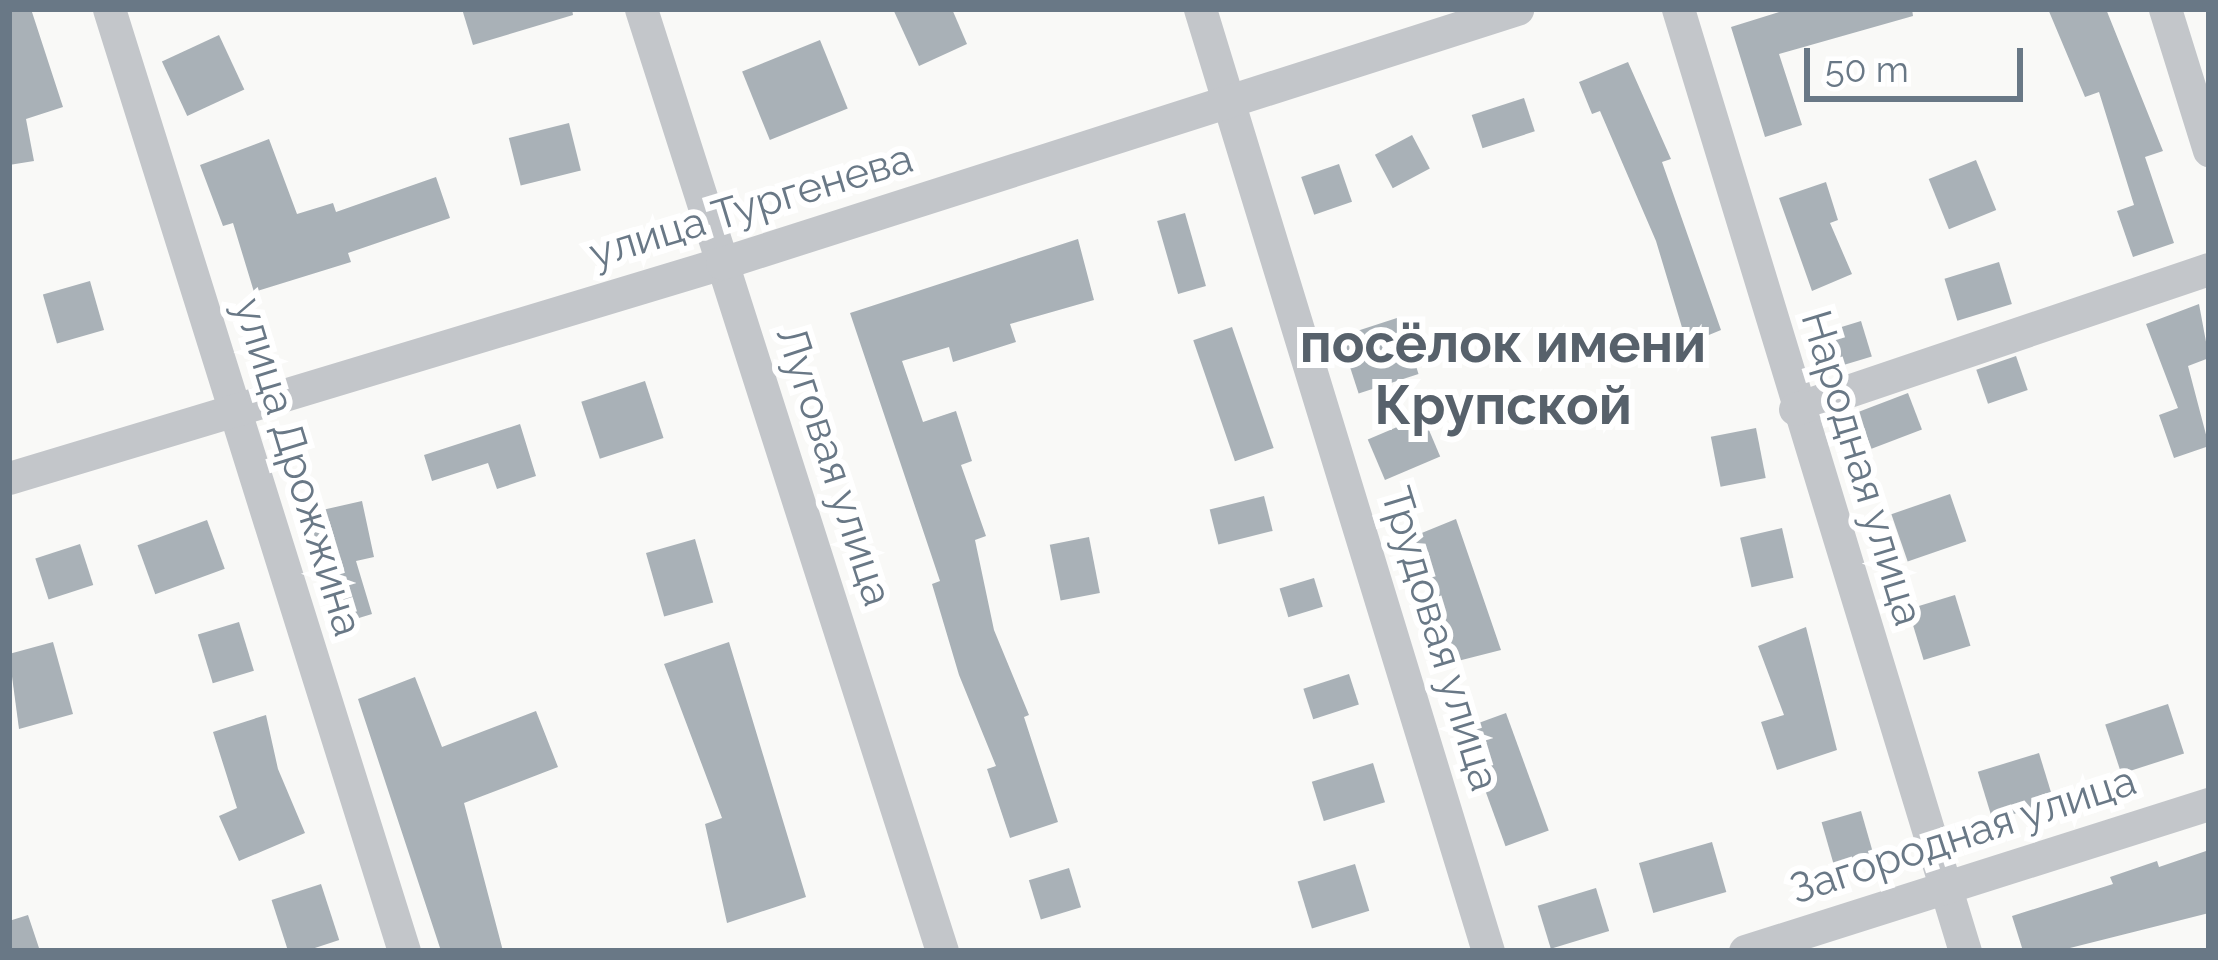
<!DOCTYPE html>
<meta charset="utf-8">
<style>
body{margin:0}
#map{position:relative;width:2218px;height:960px;overflow:hidden;background:#f9f9f7;font-family:Raleway,sans-serif}
div>[style]{position:absolute}
.building>*{inset:0;background:#a9b1b7;transform-origin:0 0}
.minor>*{height:33px;margin:-16.5px;padding:0 16.5px;transform-origin:16.5px;border-radius:16.5px;background:#c3c6ca}
span{translate:-50% -50%;white-space:nowrap;text-align:center;line-height:1.15;-webkit-text-stroke:12px #fff;paint-order:stroke}
.street-label{font-size:42px;color:#697886}
.district-label{font-size:54px;color:#57616b;font-weight:700}
.frame{position:absolute;inset:0;border:12px solid #697886;pointer-events:none}
.scale{position:absolute;left:1804px;top:48px;width:219px;height:54px;box-sizing:border-box;border:6px solid #697886;border-top:0;padding-left:15px;font-size:36px;line-height:42px;white-space:nowrap;color:#697886;-webkit-text-stroke:9px #fff;paint-order:stroke}
</style>
<div id="map">
<div class="building">
<i style="clip-path:polygon(9px 9px,31px 9px,63px 107px,26px 119px,34px 161px,9px 165px)"></i>
<i style="clip-path:polygon(462px 9px,572px 9px,573px 15px,473px 45px)"></i>
<i style="clip-path:polygon(893px 9px,952px 9px,967px 44px,919px 66px)"></i>
<i style="clip-path:polygon(1789px 9px,1912px 9px,1913px 16px,1779px 54px,1802px 125px,1765px 137px,1731px 27px)"></i>
<i style="clip-path:polygon(2048px 9px,2106px 9px,2163px 151px,2145px 157px,2174px 243px,2133px 257px,2117px 211px,2134px 205px,2099px 92px,2085px 97px)"></i>
<i style="left:219px;top:35px;width:60px;height:63px;rotate:65deg"></i>
<i style="left:820px;top:40px;width:74px;height:84px;rotate:68deg"></i>
<i style="clip-path:polygon(1628px 62px,1671px 159px,1662px 162px,1721px 330px,1687px 344px,1656px 241px,1600px 111px,1592px 114px,1579px 82px)"></i>
<i style="left:1524px;top:98px;width:35px;height:55px;rotate:72deg"></i>
<i style="left:569px;top:123px;width:49px;height:62px;rotate:76deg"></i>
<i style="left:1412px;top:135px;width:38px;height:42px;rotate:62deg"></i>
<i style="clip-path:polygon(269px 139px,297px 214px,333px 203px,336px 212px,436px 177px,450px 218px,348px 253px,351px 262px,254px 292px,233px 223px,223px 226px,200px 165px)"></i>
<i style="left:1976px;top:160px;width:54px;height:51px;rotate:68deg"></i>
<i style="left:1339px;top:164px;width:40px;height:40px;rotate:71deg"></i>
<i style="clip-path:polygon(1826px 182px,1838px 220px,1830px 223px,1852px 274px,1812px 291px,1779px 198px)"></i>
<i style="left:1185px;top:213px;width:76px;height:29px;rotate:74deg"></i>
<i style="clip-path:polygon(1078px 239px,1094px 300px,1010px 324px,1016px 342px,953px 362px,949px 347px,902px 361px,923px 422px,956px 411px,972px 461px,961px 465px,986px 536px,975px 540px,994px 630px,1029px 715px,1024px 717px,1058px 822px,1010px 838px,987px 769px,996px 766px,959px 675px,932px 584px,940px 581px,850px 313px)"></i>
<i style="left:1999px;top:262px;width:44px;height:57px;rotate:73deg"></i>
<i style="left:90px;top:281px;width:51px;height:49px;rotate:74deg"></i>
<i style="clip-path:polygon(2199px 304px,2209px 358px,2188px 366px,2209px 446px,2174px 458px,2159px 415px,2178px 408px,2146px 324px)"></i>
<i style="left:1400px;top:317px;width:60px;height:63px;rotate:72deg"></i>
<i style="left:1861px;top:321px;width:37px;height:40px;rotate:73deg"></i>
<i style="left:1232px;top:327px;width:128px;height:41px;rotate:71deg"></i>
<i style="left:2016px;top:356px;width:36px;height:42px;rotate:71deg"></i>
<i style="left:645px;top:381px;width:60px;height:67px;rotate:72deg"></i>
<i style="left:1908px;top:393px;width:39px;height:54px;rotate:69deg"></i>
<i style="left:1423px;top:416px;width:44px;height:60px;rotate:67deg"></i>
<i style="clip-path:polygon(520px 424px,536px 476px,497px 489px,488px 463px,432px 481px,424px 455px)"></i>
<i style="left:1756px;top:428px;width:51px;height:46px;rotate:79deg"></i>
<i style="left:1950px;top:494px;width:50px;height:62px;rotate:71deg"></i>
<i style="left:1264px;top:496px;width:36px;height:56px;rotate:76deg"></i>
<i style="clip-path:polygon(362px 501px,374px 557px,356px 561px,372px 614px,336px 625px,309px 513px)"></i>
<i style="clip-path:polygon(1456px 519px,1501px 650px,1446px 664px,1438px 615px,1407px 539px)"></i>
<i style="left:207px;top:520px;width:52px;height:74px;rotate:70deg"></i>
<i style="left:1782px;top:528px;width:51px;height:43px;rotate:77deg"></i>
<i style="left:1089px;top:537px;width:57px;height:40px;rotate:79deg"></i>
<i style="left:695px;top:539px;width:66px;height:51px;rotate:74deg"></i>
<i style="left:80px;top:544px;width:43px;height:47px;rotate:72deg"></i>
<i style="left:1314px;top:578px;width:30px;height:36px;rotate:73deg"></i>
<i style="left:1955px;top:595px;width:53px;height:49px;rotate:73deg"></i>
<i style="left:239px;top:622px;width:51px;height:43px;rotate:73deg"></i>
<i style="clip-path:polygon(1806px 627px,1837px 750px,1777px 770px,1761px 722px,1784px 715px,1758px 646px)"></i>
<i style="clip-path:polygon(53px 642px,73px 714px,19px 729px,9px 654px)"></i>
<i style="clip-path:polygon(729px 642px,806px 897px,727px 923px,705px 824px,722px 818px,664px 664px)"></i>
<i style="left:1349px;top:674px;width:32px;height:48px;rotate:72deg"></i>
<i style="clip-path:polygon(415px 677px,442px 747px,536px 711px,558px 767px,464px 803px,503px 951px,441px 951px,358px 699px)"></i>
<i style="left:2168px;top:704px;width:52px;height:66px;rotate:72deg"></i>
<i style="left:1506px;top:713px;width:125px;height:46px;rotate:70deg"></i>
<i style="clip-path:polygon(266px 715px,278px 769px,305px 833px,239px 861px,219px 816px,237px 808px,213px 732px)"></i>
<i style="left:2039px;top:753px;width:51px;height:64px;rotate:73deg"></i>
<i style="left:1373px;top:763px;width:41px;height:64px;rotate:73deg"></i>
<i style="left:1861px;top:811px;width:44px;height:41px;rotate:74deg"></i>
<i style="left:1712px;top:842px;width:52px;height:76px;rotate:74deg"></i>
<i style="clip-path:polygon(2209px 850px,2209px 913px,2058px 951px,2023px 951px,2012px 916px,2113px 884px,2110px 877px,2157px 861px,2159px 867px)"></i>
<i style="left:1355px;top:864px;width:49px;height:60px;rotate:73deg"></i>
<i style="left:1069px;top:868px;width:41px;height:42px;rotate:73deg"></i>
<i style="left:321px;top:884px;width:59px;height:52px;rotate:72deg"></i>
<i style="left:1596px;top:888px;width:45px;height:61px;rotate:73deg"></i>
<i style="clip-path:polygon(28px 915px,40px 951px,9px 951px,9px 921px)"></i>
</div>
<div class="minor">
<i style="left:109px;top:9px;width:987px;rotate:72.61deg"></i>
<i style="left:641px;top:9px;width:989px;rotate:72.28deg"></i>
<i style="left:1200px;top:9px;width:985px;rotate:73deg"></i>
<i style="left:1678px;top:9px;width:985px;rotate:73.06deg"></i>
<i style="left:2165px;top:9px;width:148px;rotate:72.7deg"></i>
<i style="left:1795px;top:409px;width:437px;rotate:-18.7deg"></i>
<i style="left:9px;top:478px;width:745px;rotate:-16.78deg"></i>
<i style="left:722px;top:263px;width:835px;rotate:-17.72deg"></i>
<i style="left:1745px;top:951px;width:487px;rotate:-17.6deg"></i>
</div>
<div class="street-label">
<span style="left:751px;top:206px;rotate:-17deg">улица Тургенева</span>
<span style="left:834px;top:466px;rotate:72deg">Луговая улица</span>
<span style="left:298px;top:467px;rotate:73deg">улица Дрожжина</span>
<span style="left:1862px;top:468px;rotate:73deg">Народная улица</span>
<span style="left:1440px;top:639px;rotate:73deg">Трудовая улица</span>
<span style="left:1963px;top:835px;rotate:-18deg">Загородная улица</span>
</div>
<div class="district-label">
<span style="left:1503px;top:374px">посёлок имени<br>Крупской</span>
</div>
<div class="frame"></div>
<div class="scale">50 m</div>
</div>
